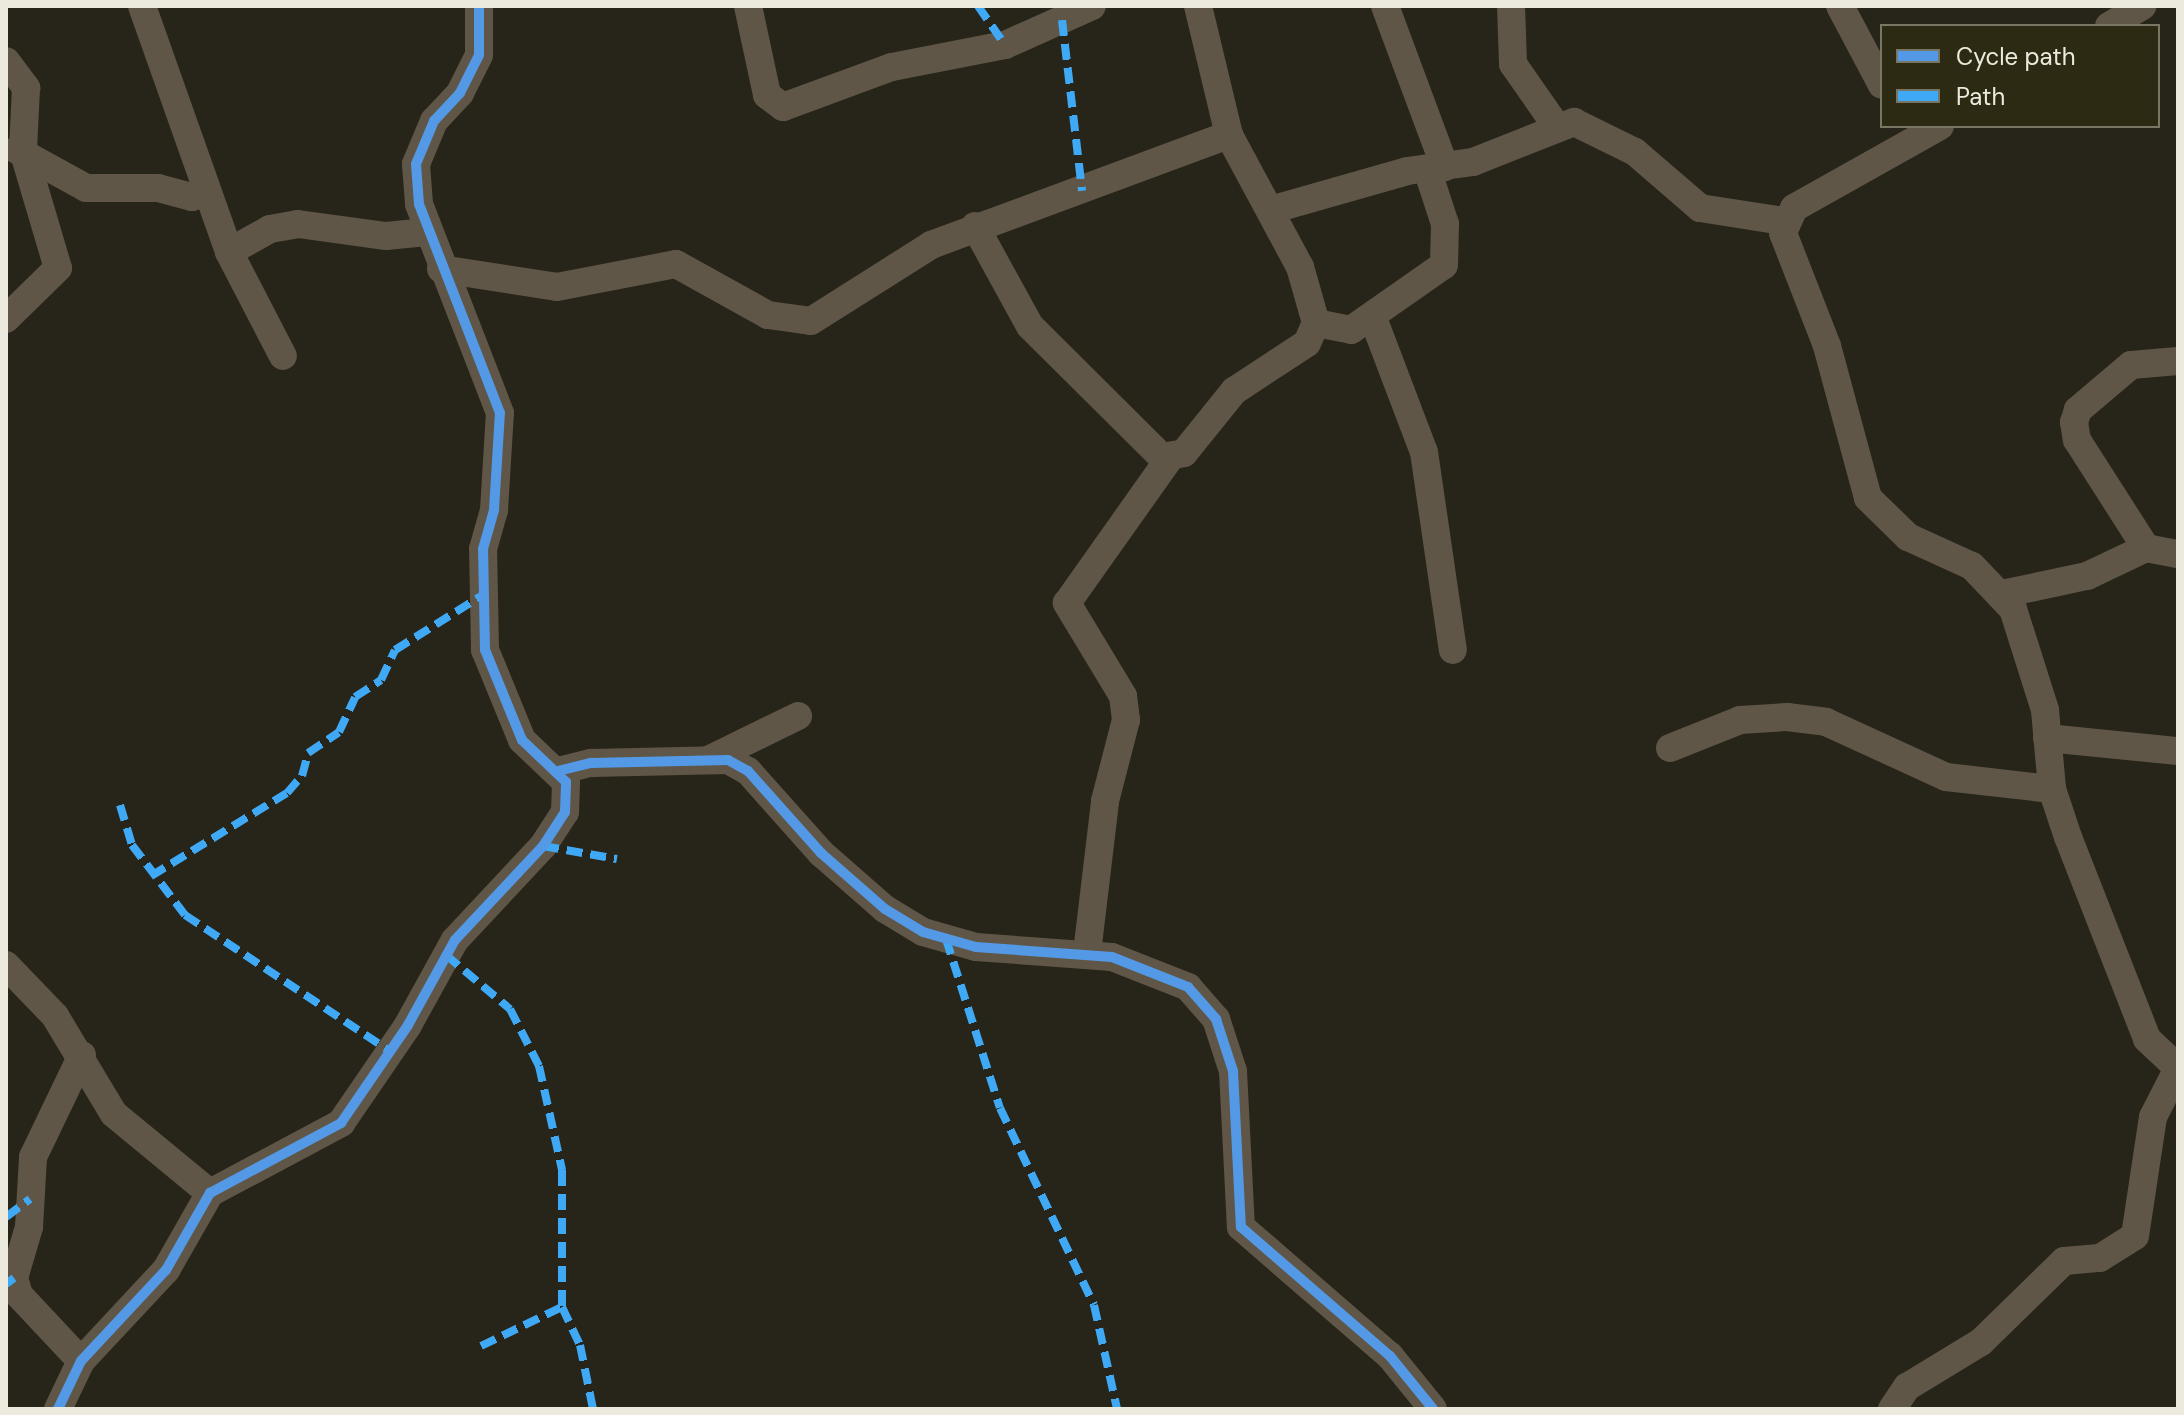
<!DOCTYPE html>
<style>
body{margin:0}
#map{position:relative;width:2184px;height:1415px;overflow:hidden;background:#272519;font-family:"DM Sans",sans-serif}
div>[style]{position:absolute}
.minor>*{height:28px;margin:-14px;padding:0 14px;transform-origin:14px;border-radius:14px;background:#5f5647}
.quiet>*{height:8px;margin-top:-4px;transform-origin:0;background:repeating-linear-gradient(90deg,#3fa9f5 0 16px,transparent 0 24px)}
.cycleway>*{height:10px;margin:-5px;padding:0 5px;transform-origin:5px;border-radius:5px;background:#5399e6}
span{translate:-50% -50%;white-space:nowrap;text-align:center;line-height:1.15;-webkit-text-stroke:6px #2d2a13;paint-order:stroke}
.frame{position:absolute;inset:0;border:8px solid #eceadc;pointer-events:none}
.legend{position:absolute;left:1880px;top:24px;width:280px;height:104px;box-sizing:border-box;background:#2d2a13;border:2px solid #797763;margin:0;padding:10px 14px;list-style:none;font-size:24px;color:#eceadc}
.legend li{display:flex;align-items:center;gap:16px;height:40px}
.legend b{width:40px;border:2px solid #797763}
</style>
<div id="map">
<div class="minor">
<i style="left:142px;top:6px;width:261px;rotate:70.5deg"></i>
<i style="left:229px;top:252px;width:117px;rotate:62.6deg"></i>
<i style="left:748px;top:6px;width:91px;rotate:77.9deg"></i>
<i style="left:767px;top:95px;width:20px;rotate:37deg"></i>
<i style="left:783px;top:107px;width:116px;rotate:-20.2deg"></i>
<i style="left:892px;top:67px;width:115px;rotate:-11deg"></i>
<i style="left:1005px;top:45px;width:95px;rotate:-24.1deg"></i>
<i style="left:1385px;top:6px;width:172px;rotate:69.6deg"></i>
<i style="left:1511px;top:6px;width:58px;rotate:88deg"></i>
<i style="left:1513px;top:64px;width:77px;rotate:55.1deg"></i>
<i style="left:1840px;top:6px;width:89px;rotate:62deg"></i>
<i style="left:2109px;top:26px;width:39px;rotate:-31deg"></i>
<i style="left:6px;top:61px;width:34px;rotate:53deg"></i>
<i style="left:26px;top:88px;width:62px;rotate:92.8deg"></i>
<i style="left:23px;top:150px;width:123px;rotate:73.5deg"></i>
<i style="left:58px;top:268px;width:73px;rotate:135.6deg"></i>
<i style="left:1940px;top:126px;width:167px;rotate:150.7deg"></i>
<i style="left:1794px;top:208px;width:27px;rotate:114deg"></i>
<i style="left:1783px;top:233px;width:121px;rotate:68.7deg"></i>
<i style="left:1827px;top:346px;width:157px;rotate:74.9deg"></i>
<i style="left:1868px;top:498px;width:56px;rotate:44.3deg"></i>
<i style="left:1908px;top:537px;width:70px;rotate:24.4deg"></i>
<i style="left:1972px;top:566px;width:59px;rotate:46.4deg"></i>
<i style="left:2013px;top:609px;width:106px;rotate:72.4deg"></i>
<i style="left:2045px;top:710px;width:79px;rotate:84.9deg"></i>
<i style="left:2052px;top:789px;width:51px;rotate:71.6deg"></i>
<i style="left:2068px;top:837px;width:217px;rotate:68.6deg"></i>
<i style="left:2147px;top:1039px;width:42px;rotate:43.1deg"></i>
<i style="left:17px;top:150px;width:79px;rotate:28.8deg"></i>
<i style="left:86px;top:188px;width:72px"></i>
<i style="left:158px;top:188px;width:35px;rotate:15deg"></i>
<i style="left:192px;top:197px;width:16px;rotate:-22deg"></i>
<i style="left:1274px;top:209px;width:138px;rotate:-15.9deg"></i>
<i style="left:1407px;top:171px;width:67px;rotate:-7.8deg"></i>
<i style="left:1473px;top:162px;width:109px;rotate:-21.6deg"></i>
<i style="left:1574px;top:122px;width:68px;rotate:26.2deg"></i>
<i style="left:1635px;top:152px;width:86px;rotate:40.7deg"></i>
<i style="left:1700px;top:208px;width:84px;rotate:8.9deg"></i>
<i style="left:975px;top:226px;width:114px;rotate:61.2deg"></i>
<i style="left:1030px;top:326px;width:186px;rotate:44.8deg"></i>
<i style="left:1162px;top:457px;width:22px;rotate:-10deg"></i>
<i style="left:1184px;top:453px;width:80px;rotate:-51.1deg"></i>
<i style="left:1234px;top:391px;width:87px;rotate:-33.3deg"></i>
<i style="left:1307px;top:343px;width:22px;rotate:-66deg"></i>
<i style="left:1316px;top:323px;width:58px;rotate:-105.9deg"></i>
<i style="left:1300px;top:267px;width:150px;rotate:-118.3deg"></i>
<i style="left:1229px;top:135px;width:133px;rotate:-103.5deg"></i>
<i style="left:229px;top:252px;width:47px;rotate:-29.3deg"></i>
<i style="left:270px;top:229px;width:28px;rotate:-10deg"></i>
<i style="left:298px;top:224px;width:89px;rotate:7.8deg"></i>
<i style="left:386px;top:236px;width:41px;rotate:-5.6deg"></i>
<i style="left:441px;top:269px;width:117px;rotate:8.8deg"></i>
<i style="left:557px;top:287px;width:121px;rotate:-10.9deg"></i>
<i style="left:676px;top:264px;width:105px;rotate:29deg"></i>
<i style="left:768px;top:315px;width:43px;rotate:7.9deg"></i>
<i style="left:811px;top:321px;width:142px;rotate:-32.3deg"></i>
<i style="left:931px;top:245px;width:318px;rotate:-20.3deg"></i>
<i style="left:1373px;top:318px;width:143px;rotate:69.2deg"></i>
<i style="left:1424px;top:452px;width:200px;rotate:81.7deg"></i>
<i style="left:1316px;top:323px;width:36px;rotate:11deg"></i>
<i style="left:1351px;top:330px;width:113px;rotate:-35deg"></i>
<i style="left:1444px;top:265px;width:41px;rotate:-88.6deg"></i>
<i style="left:1445px;top:224px;width:58px;rotate:-108.1deg"></i>
<i style="left:2178px;top:361px;width:47px;rotate:175.1deg"></i>
<i style="left:2131px;top:365px;width:70px;rotate:139.7deg"></i>
<i style="left:2078px;top:410px;width:13px;rotate:108deg"></i>
<i style="left:2074px;top:422px;width:18px;rotate:81deg"></i>
<i style="left:2077px;top:440px;width:128px;rotate:57.4deg"></i>
<i style="left:2146px;top:548px;width:33px;rotate:11deg"></i>
<i style="left:2002px;top:594px;width:87px;rotate:-12deg"></i>
<i style="left:2087px;top:576px;width:65px;rotate:-25.4deg"></i>
<i style="left:2047px;top:738px;width:132px;rotate:5.7deg"></i>
<i style="left:1670px;top:748px;width:75px;rotate:-21.8deg"></i>
<i style="left:1740px;top:720px;width:47px;rotate:-3.7deg"></i>
<i style="left:1787px;top:717px;width:39px;rotate:7deg"></i>
<i style="left:1826px;top:722px;width:132px;rotate:24.6deg"></i>
<i style="left:1946px;top:777px;width:107px;rotate:6.5deg"></i>
<i style="left:710px;top:759px;width:98px;rotate:-26deg"></i>
<i style="left:558px;top:771px;width:34px;rotate:-14deg"></i>
<i style="left:591px;top:763px;width:137px;rotate:-1.3deg"></i>
<i style="left:728px;top:760px;width:23px;rotate:29deg"></i>
<i style="left:748px;top:771px;width:110px;rotate:48.3deg"></i>
<i style="left:821px;top:853px;width:85px;rotate:41.2deg"></i>
<i style="left:885px;top:909px;width:44px;rotate:31.2deg"></i>
<i style="left:923px;top:932px;width:55px;rotate:15.8deg"></i>
<i style="left:976px;top:947px;width:136px;rotate:4.2deg"></i>
<i style="left:1112px;top:957px;width:82px;rotate:21.5deg"></i>
<i style="left:1188px;top:987px;width:43px;rotate:48.8deg"></i>
<i style="left:1216px;top:1019px;width:55px;rotate:71.9deg"></i>
<i style="left:1233px;top:1071px;width:156px;rotate:87.1deg"></i>
<i style="left:1241px;top:1227px;width:197px;rotate:40.9deg"></i>
<i style="left:1390px;top:1356px;width:68px;rotate:50.9deg"></i>
<i style="left:1087px;top:953px;width:153px;rotate:-83.2deg"></i>
<i style="left:1105px;top:801px;width:84px;rotate:-75.5deg"></i>
<i style="left:1126px;top:720px;width:24px;rotate:-97deg"></i>
<i style="left:1123px;top:696px;width:109px;rotate:-121.1deg"></i>
<i style="left:1067px;top:603px;width:176px;rotate:-54.7deg"></i>
<i style="left:6px;top:965px;width:71px;rotate:46.1deg"></i>
<i style="left:55px;top:1016px;width:114px;rotate:59deg"></i>
<i style="left:114px;top:1114px;width:124px;rotate:39.5deg"></i>
<i style="left:81px;top:1361px;width:91px;rotate:-133.2deg"></i>
<i style="left:19px;top:1295px;width:18px;rotate:-106deg"></i>
<i style="left:14px;top:1278px;width:53px;rotate:-73.6deg"></i>
<i style="left:29px;top:1227px;width:70px;rotate:-86.7deg"></i>
<i style="left:33px;top:1157px;width:113px;rotate:-64.3deg"></i>
<i style="left:58px;top:1409px;width:53px;rotate:-64.4deg"></i>
<i style="left:81px;top:1361px;width:125px;rotate:-47deg"></i>
<i style="left:166px;top:1270px;width:89px;rotate:-60.3deg"></i>
<i style="left:210px;top:1193px;width:149px;rotate:-28.1deg"></i>
<i style="left:341px;top:1123px;width:119px;rotate:-55.6deg"></i>
<i style="left:408px;top:1025px;width:97px;rotate:-61.1deg"></i>
<i style="left:455px;top:940px;width:129px;rotate:-46.9deg"></i>
<i style="left:543px;top:846px;width:40px;rotate:-57.1deg"></i>
<i style="left:565px;top:812px;width:30px;rotate:-88deg"></i>
<i style="left:566px;top:782px;width:61px;rotate:-136.3deg"></i>
<i style="left:522px;top:740px;width:97px;rotate:-112.3deg"></i>
<i style="left:485px;top:650px;width:101px;rotate:-91.1deg"></i>
<i style="left:483px;top:549px;width:41px;rotate:-74.2deg"></i>
<i style="left:494px;top:510px;width:97px;rotate:-86.5deg"></i>
<i style="left:500px;top:413px;width:224px;rotate:-111.2deg"></i>
<i style="left:419px;top:204px;width:40px;rotate:-94.3deg"></i>
<i style="left:416px;top:164px;width:47px;rotate:-67.3deg"></i>
<i style="left:434px;top:121px;width:38px;rotate:-47deg"></i>
<i style="left:460px;top:93px;width:42px;rotate:-63.4deg"></i>
<i style="left:479px;top:55px;width:49px;rotate:-90deg"></i>
<i style="left:1892px;top:1409px;width:27px;rotate:-56deg"></i>
<i style="left:1907px;top:1387px;width:87px;rotate:-31.3deg"></i>
<i style="left:1981px;top:1342px;width:116px;rotate:-44.3deg"></i>
<i style="left:2064px;top:1261px;width:36px;rotate:-5deg"></i>
<i style="left:2100px;top:1258px;width:41px;rotate:-32.2deg"></i>
<i style="left:2135px;top:1236px;width:120px;rotate:-81.4deg"></i>
<i style="left:2153px;top:1117px;width:55px;rotate:-63deg"></i>
</div>
<div class="quiet">
<i style="left:978px;top:6px;width:47px;rotate:55.3deg"></i>
<i style="left:1062px;top:20px;width:172px;rotate:83.3deg"></i>
<i style="left:120px;top:805px;width:42px;rotate:73.3deg"></i>
<i style="left:132px;top:845px;width:88px;rotate:52.9deg"></i>
<i style="left:185px;top:915px;width:242px;rotate:33.6deg"></i>
<i style="left:543px;top:846px;width:75px;rotate:10deg"></i>
<i style="left:151px;top:876px;width:159px;rotate:-31.4deg"></i>
<i style="left:287px;top:793px;width:23px;rotate:-49deg"></i>
<i style="left:302px;top:776px;width:24px;rotate:-75deg"></i>
<i style="left:308px;top:753px;width:37px;rotate:-34deg"></i>
<i style="left:339px;top:732px;width:38px;rotate:-65deg"></i>
<i style="left:355px;top:697px;width:31px;rotate:-33deg"></i>
<i style="left:381px;top:680px;width:33px;rotate:-65deg"></i>
<i style="left:395px;top:650px;width:102px;rotate:-32.1deg"></i>
<i style="left:946px;top:939px;width:177px;rotate:72.3deg"></i>
<i style="left:1000px;top:1108px;width:218px;rotate:64.5deg"></i>
<i style="left:1094px;top:1305px;width:107px;rotate:77.5deg"></i>
<i style="left:446px;top:955px;width:84px;rotate:40.2deg"></i>
<i style="left:510px;top:1009px;width:64px;rotate:63deg"></i>
<i style="left:539px;top:1066px;width:107px;rotate:77.5deg"></i>
<i style="left:562px;top:1170px;width:137px;rotate:90deg"></i>
<i style="left:562px;top:1307px;width:42px;rotate:64.7deg"></i>
<i style="left:580px;top:1345px;width:65px;rotate:78.5deg"></i>
<i style="left:6px;top:1217px;width:30px;rotate:-37deg"></i>
<i style="left:6px;top:1284px;width:10px;rotate:-37deg"></i>
<i style="left:481px;top:1346px;width:90px;rotate:-25.7deg"></i>
</div>
<div class="cycleway">
<i style="left:558px;top:771px;width:34px;rotate:-14deg"></i>
<i style="left:591px;top:763px;width:137px;rotate:-1.3deg"></i>
<i style="left:728px;top:760px;width:23px;rotate:29deg"></i>
<i style="left:748px;top:771px;width:110px;rotate:48.3deg"></i>
<i style="left:821px;top:853px;width:85px;rotate:41.2deg"></i>
<i style="left:885px;top:909px;width:44px;rotate:31.2deg"></i>
<i style="left:923px;top:932px;width:55px;rotate:15.8deg"></i>
<i style="left:976px;top:947px;width:136px;rotate:4.2deg"></i>
<i style="left:1112px;top:957px;width:82px;rotate:21.5deg"></i>
<i style="left:1188px;top:987px;width:43px;rotate:48.8deg"></i>
<i style="left:1216px;top:1019px;width:55px;rotate:71.9deg"></i>
<i style="left:1233px;top:1071px;width:156px;rotate:87.1deg"></i>
<i style="left:1241px;top:1227px;width:197px;rotate:40.9deg"></i>
<i style="left:1390px;top:1356px;width:68px;rotate:50.9deg"></i>
<i style="left:58px;top:1409px;width:53px;rotate:-64.4deg"></i>
<i style="left:81px;top:1361px;width:125px;rotate:-47deg"></i>
<i style="left:166px;top:1270px;width:89px;rotate:-60.3deg"></i>
<i style="left:210px;top:1193px;width:149px;rotate:-28.1deg"></i>
<i style="left:341px;top:1123px;width:119px;rotate:-55.6deg"></i>
<i style="left:408px;top:1025px;width:97px;rotate:-61.1deg"></i>
<i style="left:455px;top:940px;width:129px;rotate:-46.9deg"></i>
<i style="left:543px;top:846px;width:40px;rotate:-57.1deg"></i>
<i style="left:565px;top:812px;width:30px;rotate:-88deg"></i>
<i style="left:566px;top:782px;width:61px;rotate:-136.3deg"></i>
<i style="left:522px;top:740px;width:97px;rotate:-112.3deg"></i>
<i style="left:485px;top:650px;width:101px;rotate:-91.1deg"></i>
<i style="left:483px;top:549px;width:41px;rotate:-74.2deg"></i>
<i style="left:494px;top:510px;width:97px;rotate:-86.5deg"></i>
<i style="left:500px;top:413px;width:224px;rotate:-111.2deg"></i>
<i style="left:419px;top:204px;width:40px;rotate:-94.3deg"></i>
<i style="left:416px;top:164px;width:47px;rotate:-67.3deg"></i>
<i style="left:434px;top:121px;width:38px;rotate:-47deg"></i>
<i style="left:460px;top:93px;width:42px;rotate:-63.4deg"></i>
<i style="left:479px;top:55px;width:49px;rotate:-90deg"></i>
</div>
<div class="frame"></div>
<ul class="legend">
<li><b style="height:10px;background:#5399e6"></b>Cycle path</li>
<li><b style="height:10px;background:#3fa9f5"></b>Path</li>
</ul>
</div>
